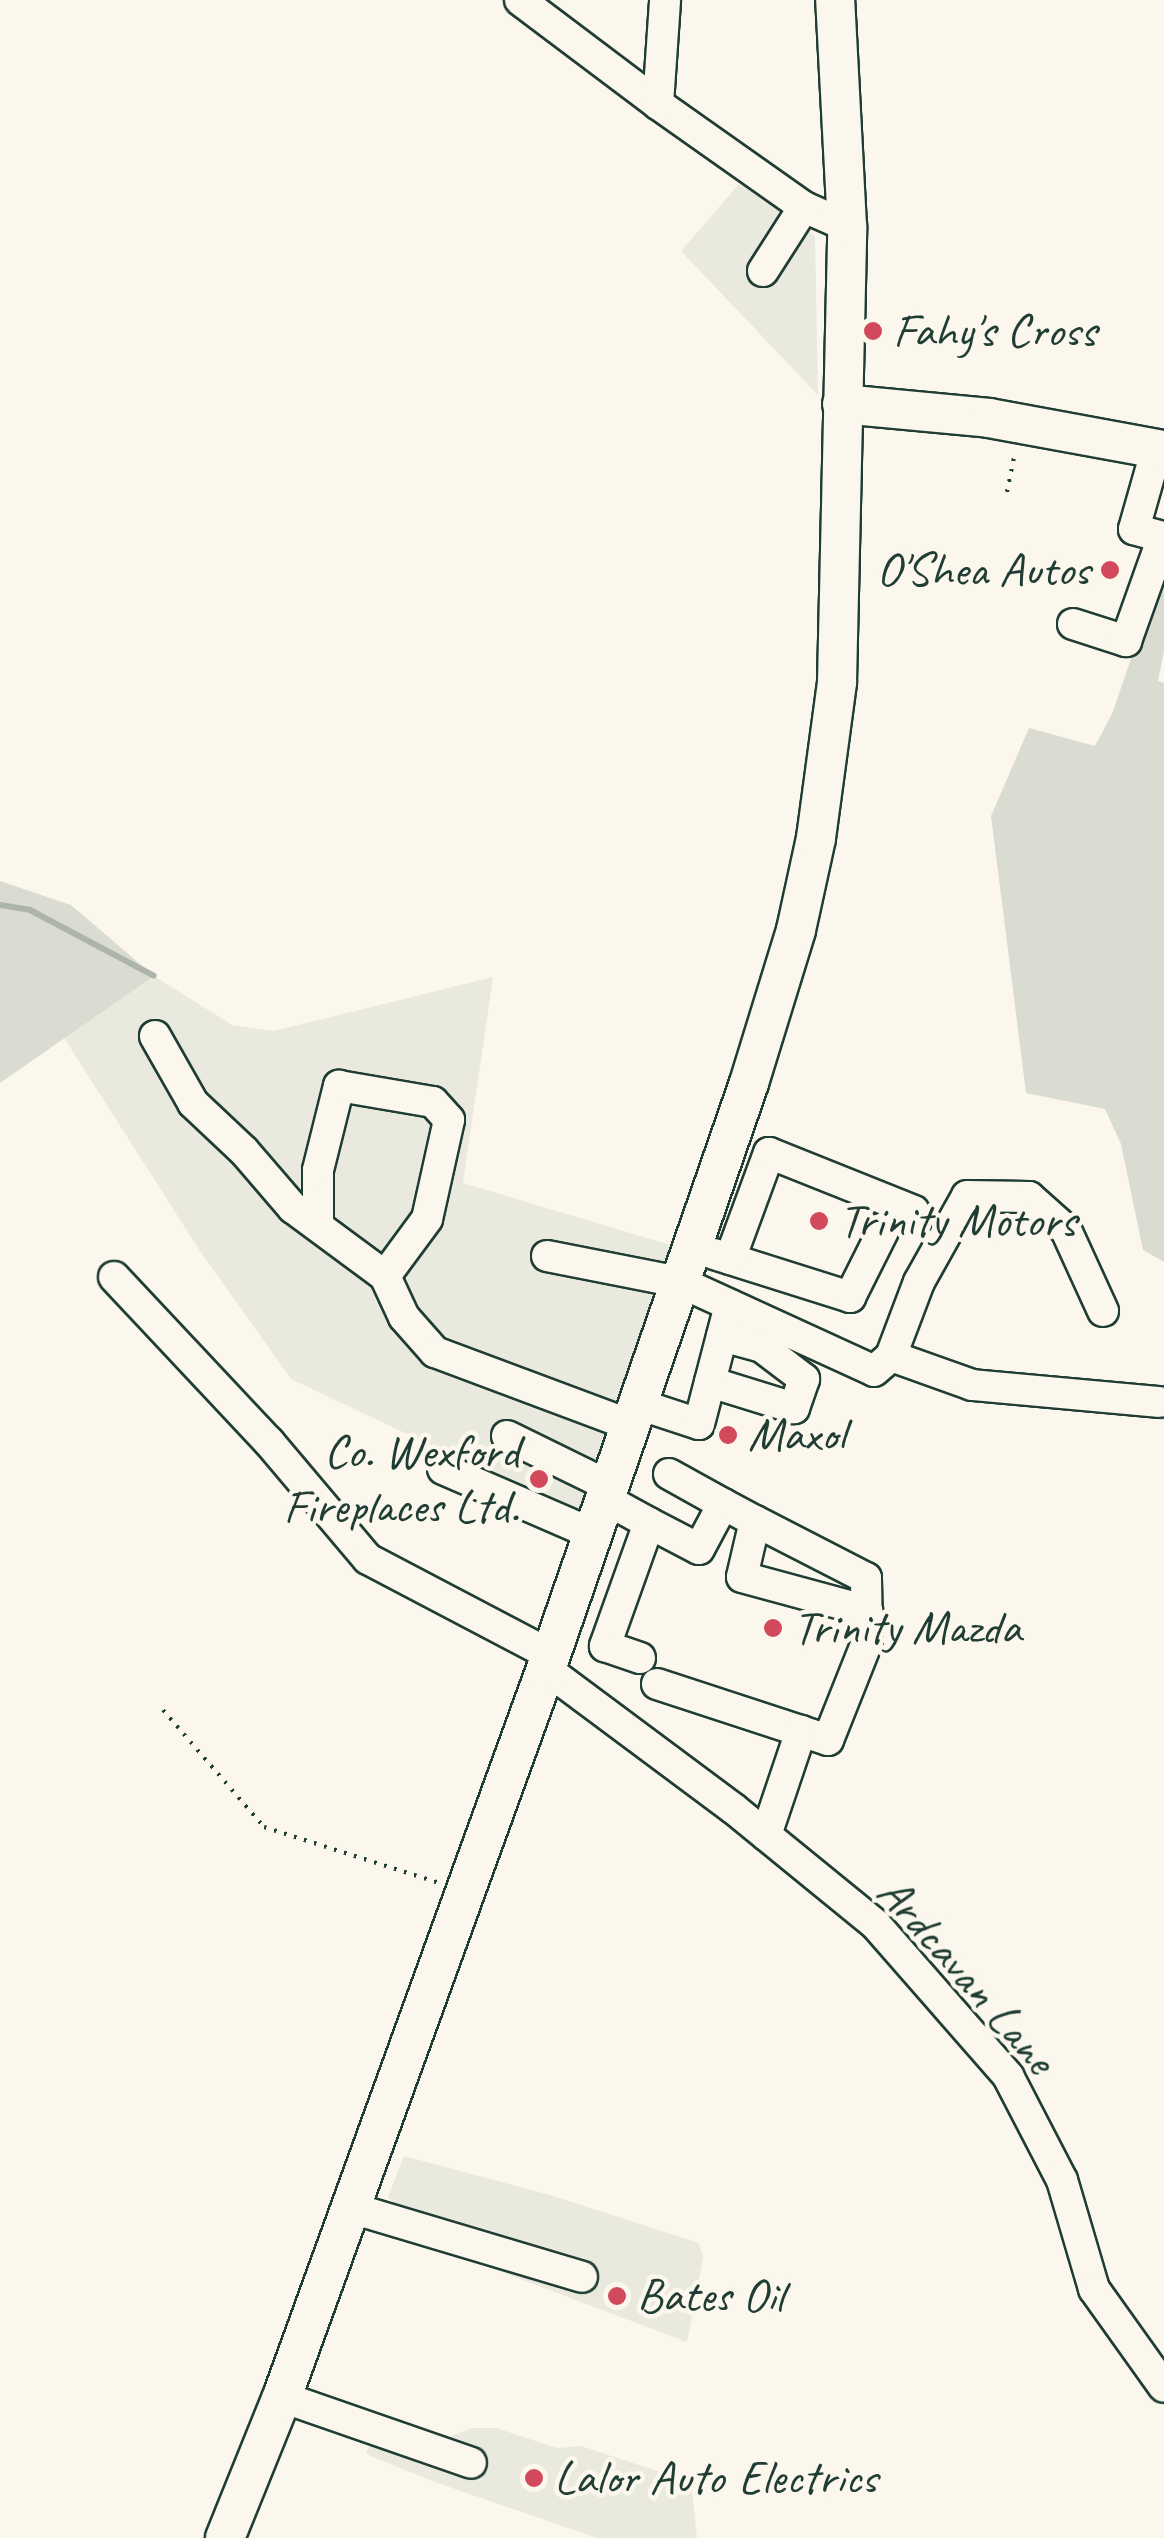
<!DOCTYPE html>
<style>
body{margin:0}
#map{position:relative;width:1164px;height:2538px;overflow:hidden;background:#fbf7ec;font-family:Caveat,sans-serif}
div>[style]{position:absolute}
.built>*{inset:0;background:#eae9de}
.green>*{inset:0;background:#dbdcd1}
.stream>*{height:6px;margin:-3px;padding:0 3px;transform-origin:3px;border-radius:3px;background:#adb4aa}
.path>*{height:4px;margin-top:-2px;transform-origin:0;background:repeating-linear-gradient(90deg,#1f3d34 0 2.5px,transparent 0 10.5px)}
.roads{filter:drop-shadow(2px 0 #1f3d34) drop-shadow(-2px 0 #1f3d34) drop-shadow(0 2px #1f3d34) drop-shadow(0 -2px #1f3d34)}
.minor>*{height:30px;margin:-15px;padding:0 15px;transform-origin:15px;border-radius:15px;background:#fbf7ec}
.major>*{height:38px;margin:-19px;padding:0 19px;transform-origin:19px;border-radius:19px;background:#fbf7ec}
.dots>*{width:28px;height:28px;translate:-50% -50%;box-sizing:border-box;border:5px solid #fbf7ec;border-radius:50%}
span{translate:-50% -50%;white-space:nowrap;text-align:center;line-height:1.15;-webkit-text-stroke:9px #fbf7ec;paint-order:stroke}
.poi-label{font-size:48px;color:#1f3d34}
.left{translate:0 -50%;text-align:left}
.right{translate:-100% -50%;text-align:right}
.street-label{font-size:48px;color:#1f3d34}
</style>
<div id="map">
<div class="built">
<i style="clip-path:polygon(739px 184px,815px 236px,818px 395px,681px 251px)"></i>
<i style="clip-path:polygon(154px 976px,232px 1025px,274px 1031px,493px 977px,463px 1183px,677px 1247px,582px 1517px,291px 1379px,202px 1254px,64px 1038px)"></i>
<i style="clip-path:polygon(404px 2156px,550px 2195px,699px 2243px,703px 2257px,687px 2342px,390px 2230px,400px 2209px,388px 2197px)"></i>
<i style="clip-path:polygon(318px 2392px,446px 2438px,472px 2428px,496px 2428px,557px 2448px,581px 2446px,691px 2482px,697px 2538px,597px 2538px,432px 2481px,366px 2454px,370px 2443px,306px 2419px)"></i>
</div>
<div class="green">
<i style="clip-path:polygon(1164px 563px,1164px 651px,1158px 681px,1164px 683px,1164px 1262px,1143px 1250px,1121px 1144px,1105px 1109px,1026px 1093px,991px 816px,1029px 728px,1095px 746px,1112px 714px)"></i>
<i style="clip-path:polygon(0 881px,71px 905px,154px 976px,0 1083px)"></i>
</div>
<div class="stream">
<i style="left:0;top:905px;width:30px;rotate:9deg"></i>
<i style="left:30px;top:910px;width:140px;rotate:28deg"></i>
</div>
<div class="path">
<i style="left:1007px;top:492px;width:41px;rotate:-78.7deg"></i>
<i style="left:163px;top:1710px;width:155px;rotate:49.2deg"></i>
<i style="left:264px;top:1827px;width:185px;rotate:17.7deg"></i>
</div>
<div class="roads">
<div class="minor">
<i style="left:520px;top:0;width:173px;rotate:37deg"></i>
<i style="left:658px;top:104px;width:179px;rotate:35.2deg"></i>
<i style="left:804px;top:207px;width:47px;rotate:23.8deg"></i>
<i style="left:658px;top:104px;width:104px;rotate:-86.1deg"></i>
<i style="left:763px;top:271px;width:76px;rotate:-57.4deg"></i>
<i style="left:1073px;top:624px;width:56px;rotate:17.8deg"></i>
<i style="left:1126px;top:641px;width:110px;rotate:-70.4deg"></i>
<i style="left:1163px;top:537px;width:30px;rotate:-165deg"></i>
<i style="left:1134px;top:529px;width:84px;rotate:-74.1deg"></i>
<i style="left:155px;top:1036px;width:77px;rotate:60.4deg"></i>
<i style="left:193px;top:1103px;width:70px;rotate:43.3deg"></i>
<i style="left:244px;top:1151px;width:75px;rotate:49.3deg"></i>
<i style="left:293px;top:1208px;width:114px;rotate:36.5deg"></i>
<i style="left:385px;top:1276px;width:45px;rotate:65.1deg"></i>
<i style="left:404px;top:1317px;width:47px;rotate:48.5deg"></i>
<i style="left:435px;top:1352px;width:208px;rotate:20.5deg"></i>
<i style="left:318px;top:1225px;width:55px;rotate:-90deg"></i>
<i style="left:318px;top:1170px;width:87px;rotate:-76deg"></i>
<i style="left:339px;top:1086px;width:95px;rotate:9.7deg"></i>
<i style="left:433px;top:1102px;width:24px;rotate:48deg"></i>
<i style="left:449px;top:1120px;width:101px;rotate:102.5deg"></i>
<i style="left:427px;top:1219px;width:71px;rotate:126.4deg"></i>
<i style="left:714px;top:1254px;width:143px;rotate:17.5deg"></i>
<i style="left:850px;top:1297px;width:78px;rotate:-63.4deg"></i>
<i style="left:547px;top:1256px;width:136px;rotate:11.1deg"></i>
<i style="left:680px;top:1282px;width:213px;rotate:24.6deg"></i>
<i style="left:874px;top:1371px;width:23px;rotate:-41deg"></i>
<i style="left:891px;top:1356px;width:79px;rotate:-69.3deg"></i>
<i style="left:919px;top:1282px;width:98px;rotate:-60.8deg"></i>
<i style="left:967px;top:1196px;width:62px;rotate:0.9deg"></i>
<i style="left:1029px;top:1197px;width:50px;rotate:41.7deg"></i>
<i style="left:1066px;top:1230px;width:89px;rotate:65.4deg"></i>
<i style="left:730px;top:1259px;width:113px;rotate:-69.8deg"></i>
<i style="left:769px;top:1153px;width:156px;rotate:21.8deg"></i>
<i style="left:114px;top:1277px;width:226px;rotate:46.8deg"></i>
<i style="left:269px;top:1442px;width:153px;rotate:49.8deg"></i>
<i style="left:368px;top:1559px;width:207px;rotate:27.7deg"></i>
<i style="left:722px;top:1336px;width:41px;rotate:15.4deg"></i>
<i style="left:762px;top:1347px;width:53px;rotate:37.3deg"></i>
<i style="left:804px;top:1379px;width:31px;rotate:109deg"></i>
<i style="left:891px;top:1356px;width:86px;rotate:19.7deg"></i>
<i style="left:972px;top:1385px;width:188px;rotate:5.2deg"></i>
<i style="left:710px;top:1382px;width:88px;rotate:17.2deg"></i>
<i style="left:638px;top:1404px;width:64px;rotate:18.2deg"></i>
<i style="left:699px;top:1424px;width:123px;rotate:-75.4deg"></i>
<i style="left:507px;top:1436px;width:114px;rotate:26.1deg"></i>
<i style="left:443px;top:1469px;width:163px;rotate:23.4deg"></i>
<i style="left:669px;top:1474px;width:62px;rotate:29.1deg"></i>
<i style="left:605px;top:1499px;width:50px;rotate:28.6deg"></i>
<i style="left:649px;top:1523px;width:131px;rotate:109.7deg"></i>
<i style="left:605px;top:1646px;width:37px;rotate:19deg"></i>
<i style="left:649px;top:1523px;width:56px;rotate:27.5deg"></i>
<i style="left:699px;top:1549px;width:51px;rotate:-61.9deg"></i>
<i style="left:723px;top:1504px;width:36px;rotate:28deg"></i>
<i style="left:755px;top:1521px;width:57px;rotate:103.1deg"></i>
<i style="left:742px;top:1577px;width:130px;rotate:15.2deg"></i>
<i style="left:546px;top:1669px;width:234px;rotate:36.7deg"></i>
<i style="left:734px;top:1809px;width:183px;rotate:39.2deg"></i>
<i style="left:876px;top:1925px;width:201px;rotate:48.8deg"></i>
<i style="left:1008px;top:2076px;width:117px;rotate:62.6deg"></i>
<i style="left:1062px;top:2180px;width:114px;rotate:73.6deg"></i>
<i style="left:1094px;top:2289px;width:120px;rotate:54.5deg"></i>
<i style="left:657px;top:1684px;width:180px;rotate:18.1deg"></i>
<i style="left:828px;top:1740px;width:105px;rotate:-68.3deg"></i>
<i style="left:867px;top:1642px;width:64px;rotate:-90.9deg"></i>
<i style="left:866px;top:1578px;width:125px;rotate:-152.8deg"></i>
<i style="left:766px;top:1835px;width:110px;rotate:-71.4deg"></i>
<i style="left:351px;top:2208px;width:241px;rotate:16.6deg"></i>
<i style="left:282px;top:2397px;width:200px;rotate:19.2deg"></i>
</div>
<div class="major">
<i style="left:842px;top:404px;width:148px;rotate:5.4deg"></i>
<i style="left:989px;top:418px;width:178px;rotate:10.4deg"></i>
<i style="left:225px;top:2538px;width:152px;rotate:-68deg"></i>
<i style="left:282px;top:2397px;width:774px;rotate:-70.07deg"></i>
<i style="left:546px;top:1669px;width:620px;rotate:-70.89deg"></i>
<i style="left:749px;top:1083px;width:160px;rotate:-72.9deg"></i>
<i style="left:796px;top:930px;width:94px;rotate:-77.7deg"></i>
<i style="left:816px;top:838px;width:157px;rotate:-82.3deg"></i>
<i style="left:837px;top:682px;width:456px;rotate:-88.7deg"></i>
<i style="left:847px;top:226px;width:226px;rotate:-93deg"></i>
</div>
</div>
<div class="dots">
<i style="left:873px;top:331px;background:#d1495b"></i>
<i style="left:1110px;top:570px;background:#d1495b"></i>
<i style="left:819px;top:1221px;background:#d1495b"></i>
<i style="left:728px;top:1435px;background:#d1495b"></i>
<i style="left:539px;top:1479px;background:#d1495b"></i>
<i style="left:773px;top:1628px;background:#d1495b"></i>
<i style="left:617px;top:2296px;background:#d1495b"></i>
<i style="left:534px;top:2478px;background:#d1495b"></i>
</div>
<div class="poi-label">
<span class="left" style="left:893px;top:331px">Fahy's Cross</span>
<span class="right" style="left:1090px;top:570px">O'Shea Autos</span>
<span class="left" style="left:839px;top:1221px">Trinity Motors</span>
<span class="left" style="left:748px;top:1435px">Maxol</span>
<span class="right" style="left:519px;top:1479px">Co. Wexford<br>Fireplaces Ltd.</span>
<span class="left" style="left:793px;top:1628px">Trinity Mazda</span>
<span class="left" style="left:637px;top:2296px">Bates Oil</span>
<span class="left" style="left:554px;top:2478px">Lalor Auto Electrics</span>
</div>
<div class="street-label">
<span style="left:967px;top:1975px;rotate:49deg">Ardcavan Lane</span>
</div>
</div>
